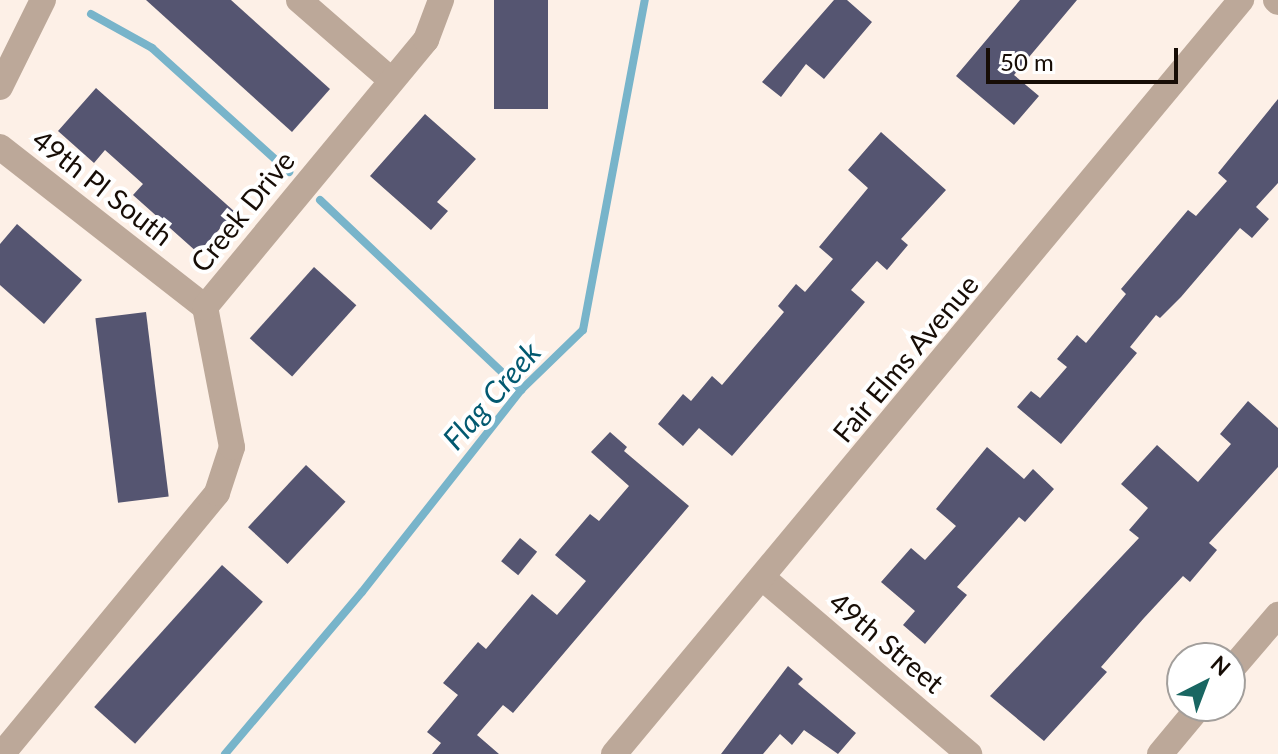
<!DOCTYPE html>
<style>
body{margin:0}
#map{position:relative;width:1278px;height:754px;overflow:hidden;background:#fdf0e7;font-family:Lato,sans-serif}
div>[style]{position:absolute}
.stream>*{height:8px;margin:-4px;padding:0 4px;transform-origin:4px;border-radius:4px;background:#78b4ca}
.building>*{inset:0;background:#555571;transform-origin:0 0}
.minor>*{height:26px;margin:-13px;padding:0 13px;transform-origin:13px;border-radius:13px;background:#bca899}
span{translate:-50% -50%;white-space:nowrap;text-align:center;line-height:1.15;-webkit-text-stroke:8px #fff;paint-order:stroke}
.street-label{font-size:28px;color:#170d06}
.water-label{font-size:30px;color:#025970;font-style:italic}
.north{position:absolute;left:1166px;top:642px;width:80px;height:80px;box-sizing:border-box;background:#fff;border:2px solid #a29e9b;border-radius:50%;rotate:42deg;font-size:22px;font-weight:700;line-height:32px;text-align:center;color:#170d06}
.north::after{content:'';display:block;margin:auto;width:28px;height:36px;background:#196662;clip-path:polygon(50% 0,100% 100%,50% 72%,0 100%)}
.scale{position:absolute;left:986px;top:48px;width:192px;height:36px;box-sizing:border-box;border:4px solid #170d06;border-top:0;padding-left:10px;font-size:24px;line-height:28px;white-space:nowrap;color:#170d06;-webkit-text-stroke:6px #fff;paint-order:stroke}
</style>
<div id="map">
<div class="stream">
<i style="left:91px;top:14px;width:70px;rotate:29.1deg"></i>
<i style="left:152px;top:48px;width:185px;rotate:42.1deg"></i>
<i style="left:320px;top:200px;width:277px;rotate:43.4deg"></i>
<i style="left:225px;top:754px;width:212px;rotate:-49.8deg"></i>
<i style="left:362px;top:592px;width:257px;rotate:-51.8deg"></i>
<i style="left:521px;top:390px;width:86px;rotate:-44.1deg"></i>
<i style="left:583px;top:330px;width:336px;rotate:-79.4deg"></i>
</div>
<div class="building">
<i style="clip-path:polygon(146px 0,231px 0,330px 89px,292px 132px)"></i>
<i style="left:494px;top:0;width:54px;height:109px"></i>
<i style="clip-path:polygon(834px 0,847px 0,872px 22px,824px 79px,806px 64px,781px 97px,762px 82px)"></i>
<i style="clip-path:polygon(1020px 0,1077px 0,1014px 75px,1039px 96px,1014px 125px,956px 76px)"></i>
<i style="clip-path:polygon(96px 88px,235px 212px,198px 253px,133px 195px,143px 184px,105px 150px,94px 163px,58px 131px)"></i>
<i style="clip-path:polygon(1278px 99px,1278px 183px,1256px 207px,1269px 219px,1252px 238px,1240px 228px,1181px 297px,1160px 318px,1156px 315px,1130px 347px,1137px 353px,1061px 444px,1017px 407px,1031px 391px,1040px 398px,1067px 367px,1057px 359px,1077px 335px,1086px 343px,1126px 294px,1121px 289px,1188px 210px,1196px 216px,1227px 181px,1218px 173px)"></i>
<i style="clip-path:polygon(425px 114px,476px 159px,437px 202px,448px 211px,431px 230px,370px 176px)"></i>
<i style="clip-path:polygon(881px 132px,946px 190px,901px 239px,908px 245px,887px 270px,877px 261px,851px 290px,865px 302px,732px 456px,699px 428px,683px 446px,658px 424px,683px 394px,691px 401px,712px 376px,722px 385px,784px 312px,778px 306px,796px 284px,805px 292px,833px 259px,819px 247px,868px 188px,848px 170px)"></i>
<i style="clip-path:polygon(17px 224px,82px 280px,44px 324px,0 285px,0 244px)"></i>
<i style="left:314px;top:267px;width:57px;height:96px;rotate:42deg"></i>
<i style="left:146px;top:312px;width:186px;height:51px;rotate:83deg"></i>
<i style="clip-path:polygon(1248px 401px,1278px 428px,1278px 467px,1209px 543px,1217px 550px,1190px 582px,1183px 576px,1144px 618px,1101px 667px,1107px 672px,1044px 741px,990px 696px,1139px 538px,1129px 530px,1148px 508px,1121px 484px,1157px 445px,1198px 482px,1231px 444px,1220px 434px)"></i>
<i style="clip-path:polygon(610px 432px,627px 447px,624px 451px,689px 506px,513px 713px,503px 705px,477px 735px,499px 754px,432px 754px,441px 743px,427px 732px,458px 695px,443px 683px,478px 642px,486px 649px,532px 594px,557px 615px,586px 581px,555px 555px,590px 514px,599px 521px,629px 486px,591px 452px)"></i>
<i style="clip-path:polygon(987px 447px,1024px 479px,1033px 469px,1054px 489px,1025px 522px,1019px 517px,957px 587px,967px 595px,925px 644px,903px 625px,915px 611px,881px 582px,911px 548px,925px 560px,956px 526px,936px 509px)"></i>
<i style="left:306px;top:465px;width:54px;height:85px;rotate:43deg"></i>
<i style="left:520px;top:538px;width:22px;height:30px;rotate:39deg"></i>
<i style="left:222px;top:565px;width:55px;height:191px;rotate:42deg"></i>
<i style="clip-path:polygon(788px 666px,803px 679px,798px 684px,856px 733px,838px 754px,804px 730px,792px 745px,780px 734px,763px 754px,721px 754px)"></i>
</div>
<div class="minor">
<i style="left:299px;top:0;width:122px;rotate:41deg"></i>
<i style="left:1276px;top:0;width:3px;rotate:45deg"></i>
<i style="left:0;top:87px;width:97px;rotate:-63.7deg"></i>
<i style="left:0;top:147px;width:260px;rotate:38deg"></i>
<i style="left:764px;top:579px;width:270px;rotate:40.5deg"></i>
<i style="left:1230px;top:671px;width:74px;rotate:-49.4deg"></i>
<i style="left:2px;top:754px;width:338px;rotate:-50.5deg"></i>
<i style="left:217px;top:493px;width:48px;rotate:-71.9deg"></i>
<i style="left:232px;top:447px;width:143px;rotate:-100.9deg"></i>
<i style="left:205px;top:307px;width:347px;rotate:-50.4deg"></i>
<i style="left:426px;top:40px;width:43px;rotate:-69.4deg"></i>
<i style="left:614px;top:754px;width:981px;rotate:-50.25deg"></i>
<i style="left:1160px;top:754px;width:62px;rotate:-50.2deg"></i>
</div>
<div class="street-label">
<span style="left:103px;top:187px;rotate:38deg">49th Pl South</span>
<span style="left:242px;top:211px;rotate:-51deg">Creek Drive</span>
<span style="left:905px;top:358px;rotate:-50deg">Fair Elms Avenue</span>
<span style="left:887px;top:642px;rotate:40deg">49th Street</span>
</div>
<div class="water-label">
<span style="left:491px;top:395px;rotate:-49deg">Flag Creek</span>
</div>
<div class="north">N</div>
<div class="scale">50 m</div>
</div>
